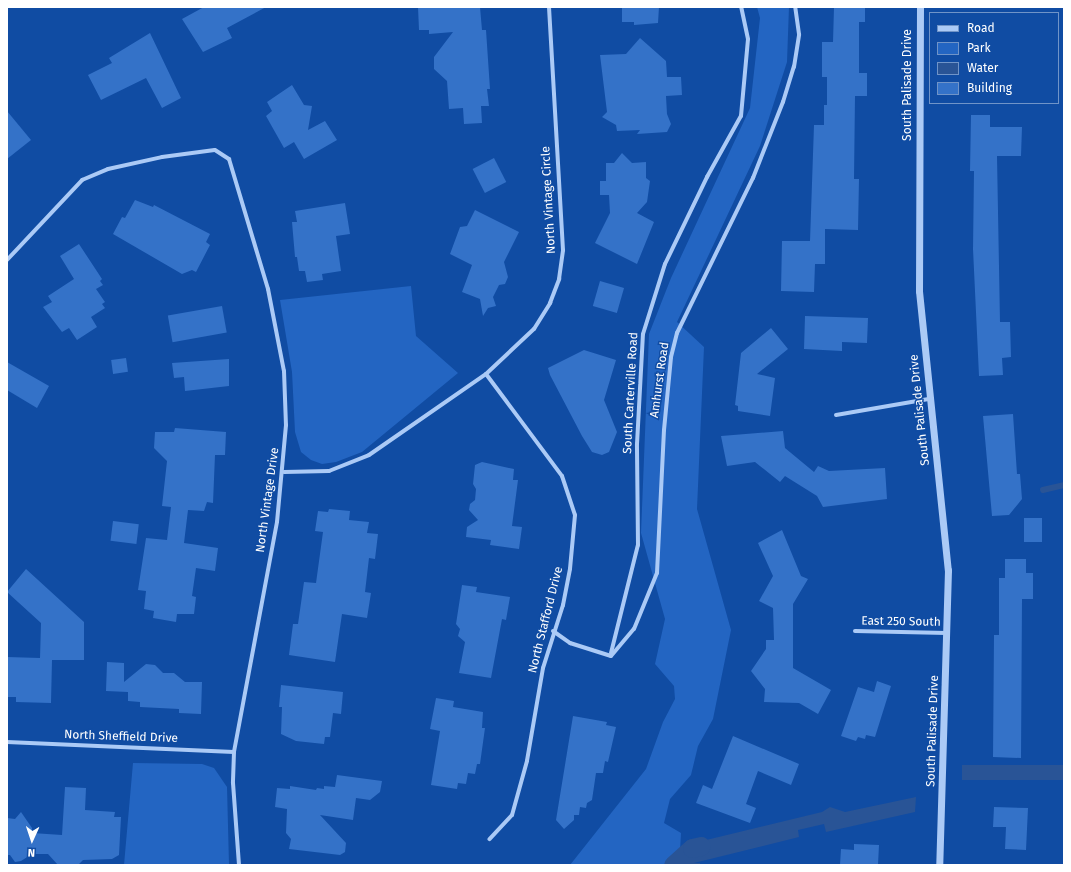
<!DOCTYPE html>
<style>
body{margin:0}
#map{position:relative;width:1071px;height:872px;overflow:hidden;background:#104ca3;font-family:"Fira Sans",sans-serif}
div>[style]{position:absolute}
.green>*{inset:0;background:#2365c2}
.water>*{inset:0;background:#295496;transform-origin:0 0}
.stream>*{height:5.5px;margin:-2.75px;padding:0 2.75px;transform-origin:2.75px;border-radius:2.75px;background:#295496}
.canal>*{height:19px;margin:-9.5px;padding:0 9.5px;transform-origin:9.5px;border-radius:9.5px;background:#295496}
.building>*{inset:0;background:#3472c8;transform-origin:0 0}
.minor>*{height:4px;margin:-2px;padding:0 2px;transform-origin:2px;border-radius:2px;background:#abcaf6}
.tertiary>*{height:7px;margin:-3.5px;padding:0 3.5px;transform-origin:3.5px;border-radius:3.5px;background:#abcaf6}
span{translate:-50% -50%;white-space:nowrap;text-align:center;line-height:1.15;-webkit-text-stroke:3px #104ca3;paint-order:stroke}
.street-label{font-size:12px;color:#fff}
.frame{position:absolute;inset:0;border:8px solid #fff;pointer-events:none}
.legend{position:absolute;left:929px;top:12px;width:130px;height:92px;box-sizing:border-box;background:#104ca3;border:1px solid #7094c8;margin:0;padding:5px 7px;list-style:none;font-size:12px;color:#fff}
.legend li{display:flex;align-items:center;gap:8px;height:20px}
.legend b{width:20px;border:1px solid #7094c8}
.north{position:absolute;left:12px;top:820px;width:40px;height:40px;-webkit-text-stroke:3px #104ca3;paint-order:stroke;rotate:183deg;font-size:11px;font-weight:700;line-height:16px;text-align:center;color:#fff}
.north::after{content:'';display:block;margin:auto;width:14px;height:18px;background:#fff;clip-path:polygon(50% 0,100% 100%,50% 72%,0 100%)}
</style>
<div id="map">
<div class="green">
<i style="clip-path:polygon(757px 7px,789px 7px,787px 62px,760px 146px,677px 322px,704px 347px,697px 509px,731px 630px,713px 719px,698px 746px,691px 775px,670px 799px,664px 823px,681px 833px,680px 851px,665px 865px,570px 865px,646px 769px,663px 722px,675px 699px,674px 686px,655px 664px,665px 619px,641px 533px,649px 334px,671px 278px,750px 108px,760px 18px)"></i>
<i style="clip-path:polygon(411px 286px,416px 336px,458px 373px,362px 452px,336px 462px,322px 464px,311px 460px,301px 452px,295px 432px,292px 372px,280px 300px)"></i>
<i style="clip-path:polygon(133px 763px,202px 764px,214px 768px,227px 787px,229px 865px,124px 865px)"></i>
</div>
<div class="water">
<i style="left:1064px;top:765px;width:15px;height:102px;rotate:90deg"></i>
<i style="clip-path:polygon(916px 797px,915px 812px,826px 832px,824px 824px,798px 830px,799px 837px,694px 863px,700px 863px,700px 865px,680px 865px,680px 851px,698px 842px,822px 812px,830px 807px,845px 812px)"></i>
</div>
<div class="stream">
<i style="left:1043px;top:490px;width:22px;rotate:-13deg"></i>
</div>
<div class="canal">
<i style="left:673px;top:865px;width:25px;rotate:-42deg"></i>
<i style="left:692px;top:848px;width:9px;rotate:-13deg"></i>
</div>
<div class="building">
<i style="clip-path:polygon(204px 7px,266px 7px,227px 28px,232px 38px,203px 52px,182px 19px)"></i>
<i style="clip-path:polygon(418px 7px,480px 7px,482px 30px,486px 30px,490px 89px,487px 89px,489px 106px,481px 106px,482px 123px,464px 124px,463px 108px,449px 109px,447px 81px,434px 69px,434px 57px,453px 32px,429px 34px,429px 30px,419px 30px)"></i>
<i style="clip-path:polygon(622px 7px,659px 7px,658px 23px,634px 25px,634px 22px,622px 22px)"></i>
<i style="clip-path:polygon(834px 7px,865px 7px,865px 22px,859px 22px,859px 73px,867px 73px,867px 96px,855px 96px,854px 179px,859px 179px,858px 230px,825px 229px,825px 264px,815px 264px,814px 292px,781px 291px,782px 241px,810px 241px,814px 125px,824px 125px,824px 105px,827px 105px,827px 77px,822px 77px,822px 42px,833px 42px)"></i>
<i style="clip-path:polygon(150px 33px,181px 98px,162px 108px,146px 78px,101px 100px,88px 75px,112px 63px,109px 58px)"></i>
<i style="clip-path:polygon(640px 38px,666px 61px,667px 77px,681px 77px,682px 95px,666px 96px,667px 114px,671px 124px,667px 132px,637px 134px,640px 130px,617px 131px,616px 125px,602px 117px,607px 112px,600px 55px,626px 54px)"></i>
<i style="clip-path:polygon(292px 85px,304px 105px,312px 106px,308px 130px,325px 121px,337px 140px,304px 159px,294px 142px,284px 148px,266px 116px,272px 111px,267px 102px)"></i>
<i style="clip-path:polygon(7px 111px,31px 140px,7px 159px)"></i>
<i style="clip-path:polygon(971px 115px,990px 115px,990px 127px,1022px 127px,1021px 156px,997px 156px,1000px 322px,1010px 322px,1011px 357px,1002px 358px,1003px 375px,979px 376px,973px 249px,974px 171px,970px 171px)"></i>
<i style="clip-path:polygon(622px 153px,632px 163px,646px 162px,646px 178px,650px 181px,647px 202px,637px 213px,654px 222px,637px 264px,595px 243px,610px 213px,609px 195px,600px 195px,600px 181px,606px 181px,606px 163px,614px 163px)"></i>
<i style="left:494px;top:158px;width:27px;height:24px;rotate:63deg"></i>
<i style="clip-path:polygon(135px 200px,153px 207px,154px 205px,210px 234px,206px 242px,210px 245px,196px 272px,192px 270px,182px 274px,113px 234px,122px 217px,125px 218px)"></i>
<i style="clip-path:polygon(345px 203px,350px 234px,336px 236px,341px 271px,322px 274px,323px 280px,307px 282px,305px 271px,299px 271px,297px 257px,295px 257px,292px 222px,297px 222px,295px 211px)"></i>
<i style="clip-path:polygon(475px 210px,519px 232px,504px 262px,508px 277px,505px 284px,499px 285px,493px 297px,496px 306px,488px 308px,483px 316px,480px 299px,462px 292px,472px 265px,450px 254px,460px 227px,467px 226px)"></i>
<i style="clip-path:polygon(79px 244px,102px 279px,100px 281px,103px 285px,96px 289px,105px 302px,102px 304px,105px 308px,91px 317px,97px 327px,77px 340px,69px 328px,62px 332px,43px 307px,52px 302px,48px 296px,74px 279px,60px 256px)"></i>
<i style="left:600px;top:281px;width:25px;height:26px;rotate:16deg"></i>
<i style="left:222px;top:306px;width:27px;height:55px;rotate:80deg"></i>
<i style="clip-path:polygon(805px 316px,868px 318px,867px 343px,842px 342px,842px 351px,804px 349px)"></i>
<i style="clip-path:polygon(771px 328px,788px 349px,757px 374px,775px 378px,770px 416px,738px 411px,738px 406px,735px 405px,741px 353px)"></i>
<i style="clip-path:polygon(584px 350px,616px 360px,604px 400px,617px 432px,609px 452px,602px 455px,592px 452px,582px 436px,550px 375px,548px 368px)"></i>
<i style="left:126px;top:358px;width:14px;height:15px;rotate:82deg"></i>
<i style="clip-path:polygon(229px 359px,229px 386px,185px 391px,184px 377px,174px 378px,172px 363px)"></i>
<i style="clip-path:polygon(7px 362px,49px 386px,37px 408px,7px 390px)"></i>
<i style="clip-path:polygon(1013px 414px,1017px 474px,1020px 474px,1022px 499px,1009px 515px,992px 516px,983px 416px)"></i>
<i style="clip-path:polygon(175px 428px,226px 432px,225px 455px,215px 455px,213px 503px,207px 502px,204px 511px,188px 510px,184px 543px,218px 548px,215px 571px,196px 568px,192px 596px,196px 597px,194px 614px,177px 614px,176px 622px,153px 618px,154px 611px,144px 609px,146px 591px,138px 590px,146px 538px,167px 540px,171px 507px,162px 506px,167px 461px,154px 448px,155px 432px,174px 432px)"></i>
<i style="clip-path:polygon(783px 431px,785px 448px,814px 472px,818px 466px,829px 471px,885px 468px,887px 499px,823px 507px,817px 496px,785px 476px,780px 482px,755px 462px,727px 466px,721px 436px)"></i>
<i style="clip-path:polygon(482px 462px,514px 469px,513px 480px,518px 480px,512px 526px,522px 527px,519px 549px,490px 545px,491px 540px,466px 537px,467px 527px,478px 520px,469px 510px,470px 504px,475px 500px,476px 489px,473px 484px,475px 465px)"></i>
<i style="clip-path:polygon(329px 509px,350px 511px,349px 520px,369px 522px,367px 533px,378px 534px,375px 559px,369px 558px,365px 592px,371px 593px,367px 618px,342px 614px,335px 662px,289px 655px,293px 624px,298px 624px,304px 582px,316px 583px,323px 532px,315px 531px,318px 511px,328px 512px)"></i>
<i style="left:1024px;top:518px;width:18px;height:24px"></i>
<i style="left:113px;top:521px;width:26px;height:20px;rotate:7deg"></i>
<i style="clip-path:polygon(782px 530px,801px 576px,808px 579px,793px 604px,793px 668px,831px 690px,818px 714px,799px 703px,764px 702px,765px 689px,751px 671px,766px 649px,766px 640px,774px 640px,773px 608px,759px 601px,773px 576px,758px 543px)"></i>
<i style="clip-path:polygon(1005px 559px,1026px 559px,1026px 573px,1033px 573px,1033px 599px,1022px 599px,1021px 758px,993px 757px,994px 635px,999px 635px,999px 578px,1005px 578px)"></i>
<i style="clip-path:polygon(26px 569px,84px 622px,84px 660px,52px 660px,51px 703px,16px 702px,16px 697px,7px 697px,7px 657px,40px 658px,41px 623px,7px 592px)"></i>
<i style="clip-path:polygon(462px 585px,477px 587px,476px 592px,510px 597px,506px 620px,502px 619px,491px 678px,459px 673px,465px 642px,458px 636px,460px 629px,456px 624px)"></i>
<i style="clip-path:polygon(107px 662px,124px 663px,124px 682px,146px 664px,155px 665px,163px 673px,174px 673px,185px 682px,202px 682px,201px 714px,179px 713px,179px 709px,140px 707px,140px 702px,128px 701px,128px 692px,106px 691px)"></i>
<i style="clip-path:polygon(877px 681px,891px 686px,875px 737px,866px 735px,865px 739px,858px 737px,856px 741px,841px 736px,858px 687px,874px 692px)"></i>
<i style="clip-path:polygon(281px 685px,343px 692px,341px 714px,333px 713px,330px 737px,325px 737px,324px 744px,296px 741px,281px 734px,282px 707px,279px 707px)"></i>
<i style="clip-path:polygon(436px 698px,454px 701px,453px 707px,483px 712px,482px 728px,485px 728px,480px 764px,477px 764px,475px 774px,468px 773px,466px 784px,458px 783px,457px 789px,431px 785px,440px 731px,430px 729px)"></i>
<i style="clip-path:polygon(573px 716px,607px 722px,606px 725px,616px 727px,608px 762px,605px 761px,603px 773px,596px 773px,592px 800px,587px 803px,586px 808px,580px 807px,579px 815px,574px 815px,574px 820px,564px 829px,556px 820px)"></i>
<i style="clip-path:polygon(733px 736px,799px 764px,791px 785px,758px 771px,746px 804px,756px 808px,750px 823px,696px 803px,703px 785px,712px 789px)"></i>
<i style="clip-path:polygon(337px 775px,382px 781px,380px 792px,370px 800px,356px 798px,353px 820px,320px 815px,346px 843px,345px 852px,340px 855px,289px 849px,291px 839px,286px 833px,287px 809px,275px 807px,277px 788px,290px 789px,290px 786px,316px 790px,317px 788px,324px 789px,324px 786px,335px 787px)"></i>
<i style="clip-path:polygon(65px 787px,86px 788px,85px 810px,115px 812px,114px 817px,121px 817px,119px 855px,112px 859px,83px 860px,78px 865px,58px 865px,48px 854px,32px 854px,21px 861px,15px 862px,10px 855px,7px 855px,7px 818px,15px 819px,21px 812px,32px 828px,32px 833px,62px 835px)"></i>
<i style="clip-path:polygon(994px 807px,1028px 808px,1026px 850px,1005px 849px,1006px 827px,993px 827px)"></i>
<i style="clip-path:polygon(854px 844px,879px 845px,878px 865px,840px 865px,841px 849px,854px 850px)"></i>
</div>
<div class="minor">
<i style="left:7px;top:260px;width:110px;rotate:-46.8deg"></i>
<i style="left:82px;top:180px;width:28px;rotate:-23deg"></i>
<i style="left:108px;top:169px;width:55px;rotate:-12.5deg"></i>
<i style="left:162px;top:157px;width:53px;rotate:-7.5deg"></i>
<i style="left:215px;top:150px;width:17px;rotate:33deg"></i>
<i style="left:229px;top:159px;width:136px;rotate:73.3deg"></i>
<i style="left:268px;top:289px;width:84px;rotate:79deg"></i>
<i style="left:284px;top:371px;width:54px;rotate:87.9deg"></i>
<i style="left:286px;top:425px;width:97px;rotate:95.3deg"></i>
<i style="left:277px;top:522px;width:234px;rotate:100.6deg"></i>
<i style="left:234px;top:752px;width:31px;rotate:92deg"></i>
<i style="left:233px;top:783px;width:82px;rotate:85.8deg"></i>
<i style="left:486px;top:374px;width:127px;rotate:53.3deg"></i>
<i style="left:562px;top:476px;width:41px;rotate:71.6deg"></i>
<i style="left:575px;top:515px;width:54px;rotate:95.3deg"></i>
<i style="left:570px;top:569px;width:37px;rotate:101deg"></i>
<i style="left:563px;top:605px;width:66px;rotate:107.6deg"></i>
<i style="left:543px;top:668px;width:94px;rotate:99.8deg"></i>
<i style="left:527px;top:761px;width:56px;rotate:105.5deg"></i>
<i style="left:512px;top:815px;width:33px;rotate:133deg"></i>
<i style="left:836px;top:415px;width:94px;rotate:-9.8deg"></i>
<i style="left:284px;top:472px;width:45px;rotate:-1.3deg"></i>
<i style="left:329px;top:471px;width:43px;rotate:-21.8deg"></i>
<i style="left:369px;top:455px;width:142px;rotate:-34.7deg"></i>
<i style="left:486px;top:374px;width:66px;rotate:-43.2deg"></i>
<i style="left:534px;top:329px;width:31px;rotate:-58deg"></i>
<i style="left:550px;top:303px;width:26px;rotate:-69deg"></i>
<i style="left:559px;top:279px;width:29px;rotate:-82deg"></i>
<i style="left:563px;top:250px;width:243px;rotate:-93.3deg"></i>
<i style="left:553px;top:631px;width:21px;rotate:35deg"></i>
<i style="left:570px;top:643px;width:43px;rotate:17.6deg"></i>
<i style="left:855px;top:631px;width:92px;rotate:1.2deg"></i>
<i style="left:611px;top:653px;width:111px;rotate:-76deg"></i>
<i style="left:638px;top:545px;width:101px;rotate:-90.6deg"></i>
<i style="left:637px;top:444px;width:110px;rotate:-86.9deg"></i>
<i style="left:643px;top:334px;width:73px;rotate:-72.6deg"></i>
<i style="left:665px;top:264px;width:97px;rotate:-64.2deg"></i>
<i style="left:707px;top:177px;width:70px;rotate:-60.9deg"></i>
<i style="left:741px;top:116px;width:77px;rotate:-84.8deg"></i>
<i style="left:748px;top:39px;width:33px;rotate:-102deg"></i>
<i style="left:611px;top:656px;width:35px;rotate:-50deg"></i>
<i style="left:634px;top:629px;width:61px;rotate:-67.7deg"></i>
<i style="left:657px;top:573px;width:143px;rotate:-87.2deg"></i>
<i style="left:664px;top:430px;width:73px;rotate:-84.5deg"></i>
<i style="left:671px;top:357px;width:25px;rotate:-76deg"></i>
<i style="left:677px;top:333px;width:173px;rotate:-63.9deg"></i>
<i style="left:753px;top:178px;width:82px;rotate:-68.5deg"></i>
<i style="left:783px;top:102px;width:37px;rotate:-73deg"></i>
<i style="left:794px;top:67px;width:33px;rotate:-81deg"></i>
<i style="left:799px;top:34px;width:27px;rotate:-98deg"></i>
<i style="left:7px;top:742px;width:227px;rotate:2.5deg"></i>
</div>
<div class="tertiary">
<i style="left:920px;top:7px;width:284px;rotate:90.2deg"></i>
<i style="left:919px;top:291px;width:281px;rotate:84.1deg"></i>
<i style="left:948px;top:570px;width:295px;rotate:91.7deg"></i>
</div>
<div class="street-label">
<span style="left:908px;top:85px;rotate:-90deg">South Palisade Drive</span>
<span style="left:549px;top:200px;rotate:-93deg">North Vintage Circle</span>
<span style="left:660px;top:380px;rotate:-82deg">Amhurst Road</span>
<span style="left:631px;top:393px;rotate:-87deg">South Carterville Road</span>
<span style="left:920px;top:410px;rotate:-96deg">South Palisade Drive</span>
<span style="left:268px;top:500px;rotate:-82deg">North Vintage Drive</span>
<span style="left:546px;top:620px;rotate:-76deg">North Stafford Drive</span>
<span style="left:901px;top:622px;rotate:1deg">East 250 South</span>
<span style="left:933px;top:731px;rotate:-88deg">South Palisade Drive</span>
<span style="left:121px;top:737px;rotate:2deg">North Sheffield Drive</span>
</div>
<div class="frame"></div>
<ul class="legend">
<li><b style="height:5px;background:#abcaf6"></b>Road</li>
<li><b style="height:11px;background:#2365c2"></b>Park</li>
<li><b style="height:11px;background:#295496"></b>Water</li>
<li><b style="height:11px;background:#3472c8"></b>Building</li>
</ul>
<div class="north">N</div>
</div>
